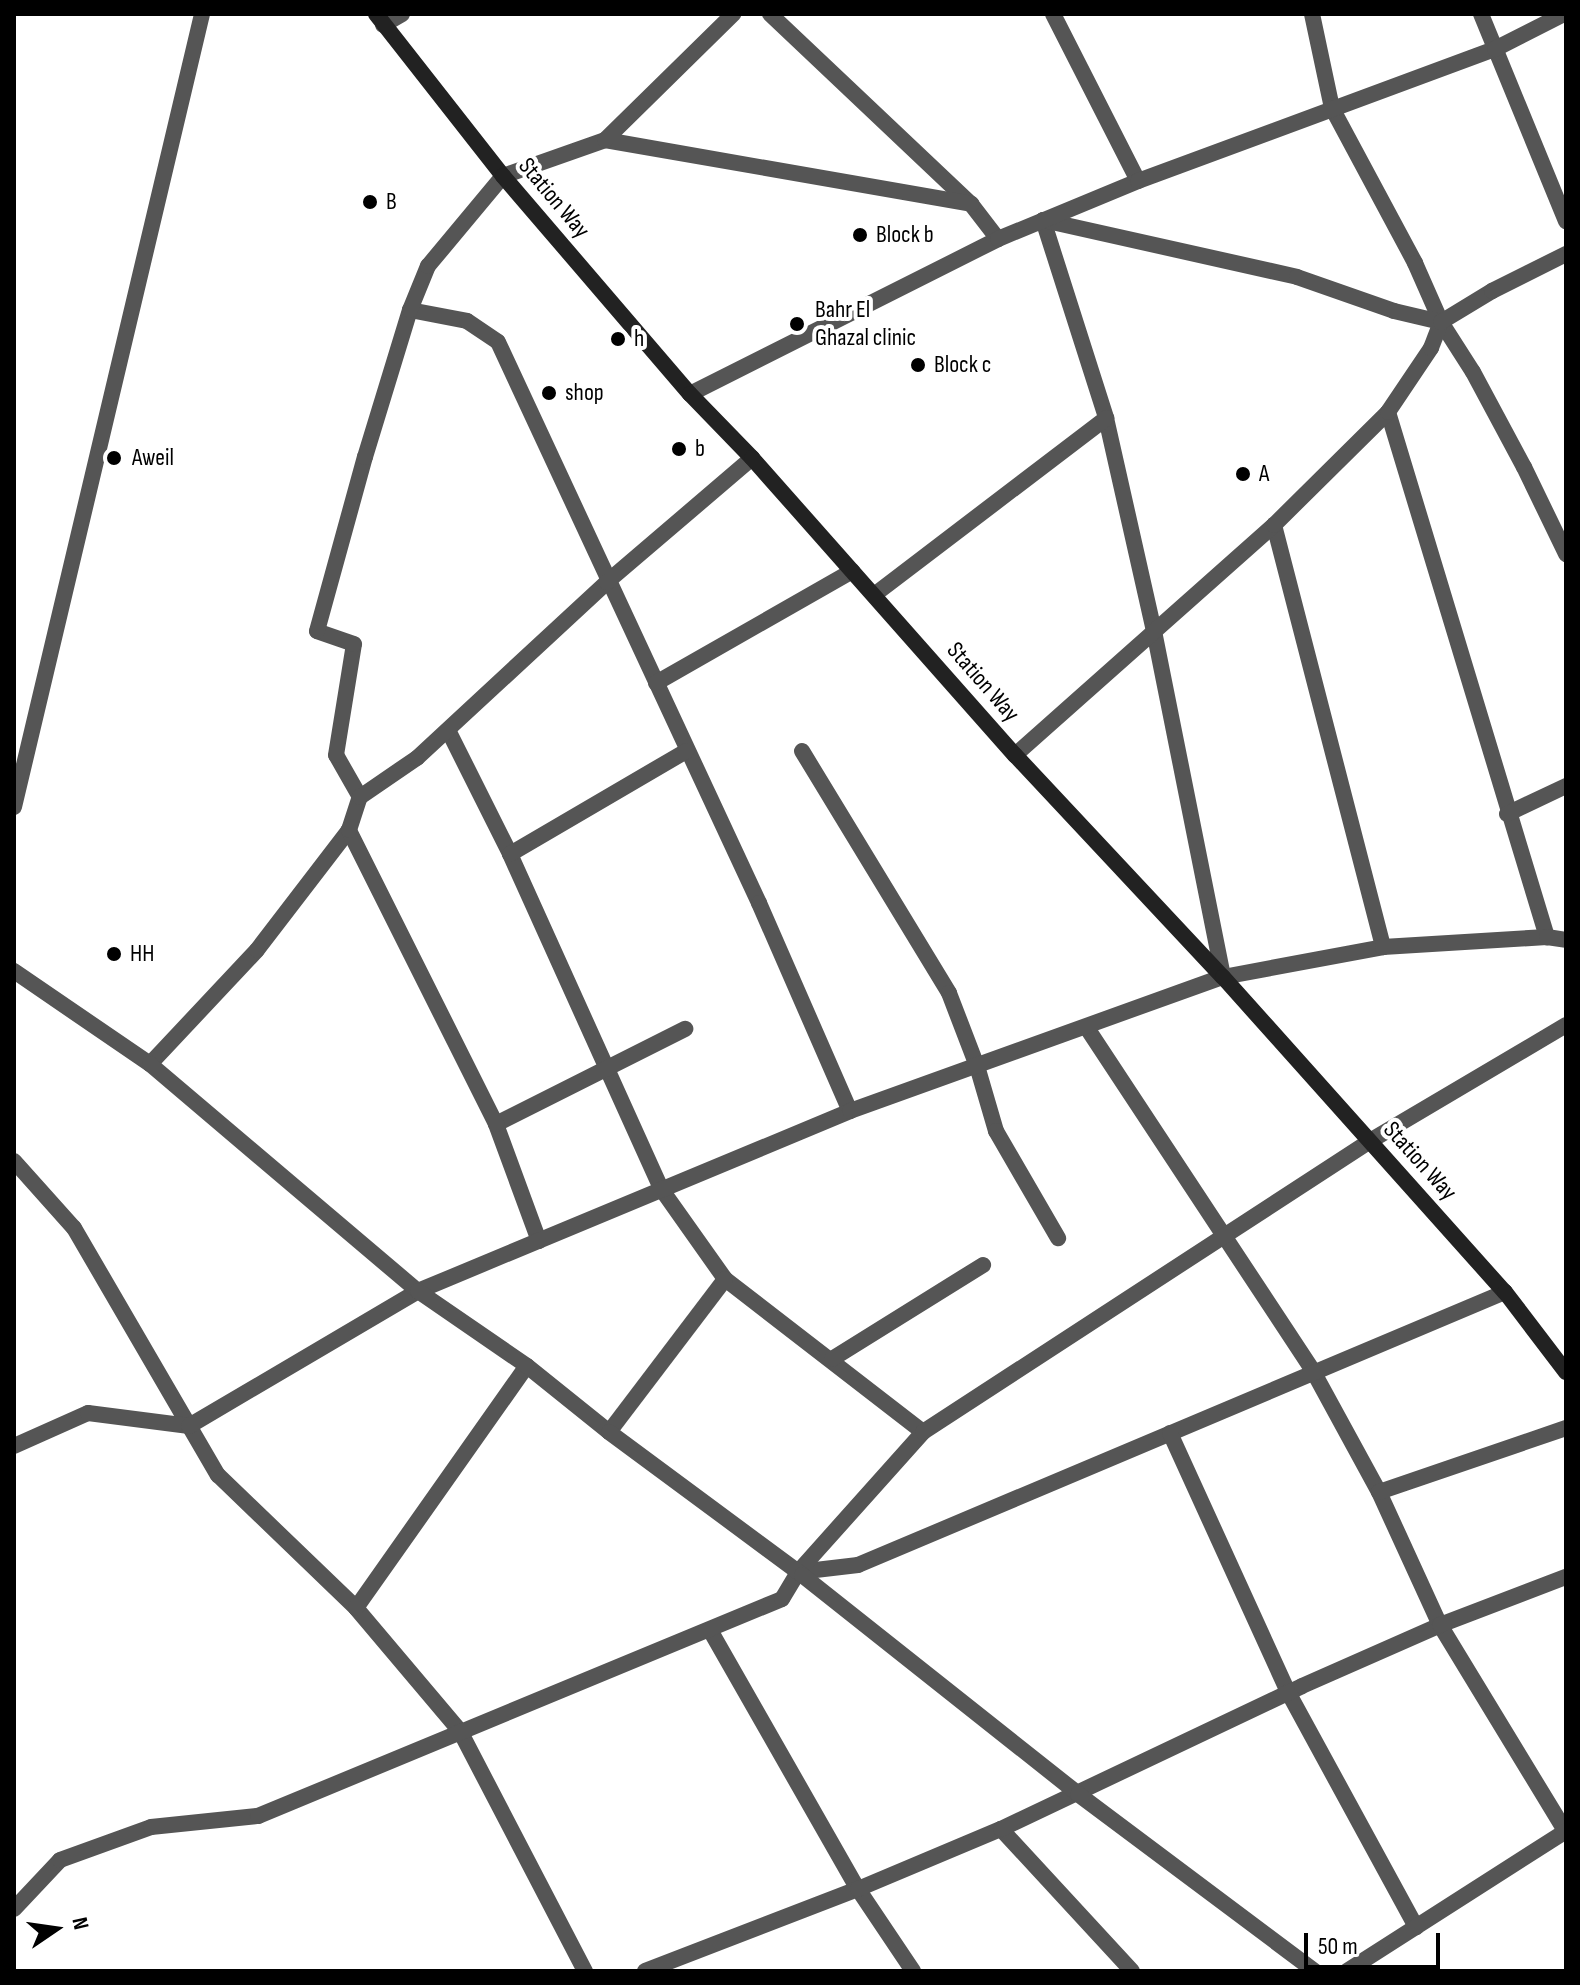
<!DOCTYPE html>
<style>
body{margin:0}
#map{position:relative;width:1580px;height:1985px;overflow:hidden;background:#fff;font-family:"Sofia Sans Condensed",sans-serif}
div>[style]{position:absolute}
.minor>*{height:16px;margin:-8px;padding:0 8px;transform-origin:8px;border-radius:8px;background:#555}
.tertiary>*{height:16px;margin:-8px;padding:0 8px;transform-origin:8px;border-radius:8px;background:#555}
.secondary>*{height:16px;margin:-8px;padding:0 8px;transform-origin:8px;border-radius:8px;background:#222}
.dots>*{width:22px;height:22px;translate:-50% -50%;box-sizing:border-box;border:4px solid #fff;border-radius:50%}
span{translate:-50% -50%;white-space:nowrap;text-align:center;line-height:1.15;-webkit-text-stroke:8px #fff;paint-order:stroke}
.street-label{font-size:24px;color:#000}
.poi-label{font-size:24px;color:#000}
.left{translate:0 -50%;text-align:left}
.frame{position:absolute;inset:0;border:16px solid #000;pointer-events:none}
.north{position:absolute;left:16px;top:1889px;width:80px;height:80px;-webkit-text-stroke:6px #fff;paint-order:stroke;rotate:77deg;font-size:22px;font-weight:700;line-height:32px;text-align:center;color:#000}
.north::after{content:'';display:block;margin:auto;width:28px;height:36px;background:#000;clip-path:polygon(50% 0,100% 100%,50% 72%,0 100%)}
.scale{position:absolute;left:1304px;top:1933px;width:136px;height:36px;box-sizing:border-box;border:4px solid #000;border-top:0;padding-left:10px;font-size:24px;line-height:28px;white-space:nowrap;color:#000;-webkit-text-stroke:6px #fff;paint-order:stroke}
</style>
<div id="map">
<div class="minor">
<i style="left:770px;top:14px;width:277px;rotate:43.4deg"></i>
<i style="left:971px;top:204px;width:44px;rotate:52.4deg"></i>
<i style="left:1053px;top:14px;width:187px;rotate:63deg"></i>
<i style="left:1312px;top:14px;width:96px;rotate:78deg"></i>
<i style="left:1332px;top:108px;width:176px;rotate:61.8deg"></i>
<i style="left:1415px;top:263px;width:64px;rotate:66.2deg"></i>
<i style="left:1481px;top:14px;width:224px;rotate:67.7deg"></i>
<i style="left:383px;top:25px;width:22px;rotate:-30deg"></i>
<i style="left:605px;top:140px;width:372px;rotate:9.9deg"></i>
<i style="left:1043px;top:220px;width:208px;rotate:72.3deg"></i>
<i style="left:1106px;top:418px;width:218px;rotate:77.3deg"></i>
<i style="left:1154px;top:631px;width:353px;rotate:78.7deg"></i>
<i style="left:1043px;top:220px;width:260px;rotate:12.6deg"></i>
<i style="left:1297px;top:277px;width:103px;rotate:19.3deg"></i>
<i style="left:1394px;top:311px;width:48px;rotate:13.2deg"></i>
<i style="left:1441px;top:322px;width:59px;rotate:57.4deg"></i>
<i style="left:1473px;top:372px;width:108px;rotate:61.8deg"></i>
<i style="left:1524px;top:467px;width:97px;rotate:64.2deg"></i>
<i style="left:410px;top:310px;width:58px;rotate:10.9deg"></i>
<i style="left:467px;top:321px;width:37px;rotate:34deg"></i>
<i style="left:498px;top:342px;width:619px;rotate:65.05deg"></i>
<i style="left:759px;top:903px;width:227px;rotate:66.4deg"></i>
<i style="left:690px;top:394px;width:345px;rotate:-26.7deg"></i>
<i style="left:998px;top:239px;width:152px;rotate:-22.5deg"></i>
<i style="left:1138px;top:181px;width:381px;rotate:-20.3deg"></i>
<i style="left:1495px;top:49px;width:77px;rotate:-26.9deg"></i>
<i style="left:1388px;top:412px;width:549px;rotate:73.15deg"></i>
<i style="left:1274px;top:525px;width:436px;rotate:75.5deg"></i>
<i style="left:874px;top:595px;width:292px;rotate:-37.3deg"></i>
<i style="left:656px;top:683px;width:226px;rotate:-29.7deg"></i>
<i style="left:448px;top:730px;width:139px;rotate:63.4deg"></i>
<i style="left:510px;top:854px;width:369px;rotate:65.7deg"></i>
<i style="left:662px;top:1190px;width:109px;rotate:54.7deg"></i>
<i style="left:725px;top:1279px;width:250px;rotate:37.7deg"></i>
<i style="left:802px;top:751px;width:283px;rotate:58.7deg"></i>
<i style="left:949px;top:993px;width:78px;rotate:69deg"></i>
<i style="left:977px;top:1066px;width:68px;rotate:73.7deg"></i>
<i style="left:996px;top:1131px;width:124px;rotate:59.9deg"></i>
<i style="left:1015px;top:755px;width:346px;rotate:-41.6deg"></i>
<i style="left:1274px;top:525px;width:161px;rotate:-44.7deg"></i>
<i style="left:1388px;top:412px;width:77px;rotate:-56.1deg"></i>
<i style="left:1431px;top:348px;width:28px;rotate:-69deg"></i>
<i style="left:1441px;top:322px;width:60px;rotate:-31.3deg"></i>
<i style="left:1492px;top:291px;width:83px;rotate:-26.6deg"></i>
<i style="left:360px;top:797px;width:48px;rotate:-119.7deg"></i>
<i style="left:336px;top:755px;width:112px;rotate:-80.8deg"></i>
<i style="left:354px;top:644px;width:39px;rotate:-161deg"></i>
<i style="left:317px;top:631px;width:180px;rotate:-74.6deg"></i>
<i style="left:365px;top:457px;width:154px;rotate:-73deg"></i>
<i style="left:410px;top:310px;width:48px;rotate:-67.8deg"></i>
<i style="left:428px;top:266px;width:117px;rotate:-50.2deg"></i>
<i style="left:503px;top:176px;width:108px;rotate:-19.4deg"></i>
<i style="left:605px;top:140px;width:180px;rotate:-44.5deg"></i>
<i style="left:1507px;top:814px;width:65px;rotate:-25.4deg"></i>
<i style="left:510px;top:854px;width:204px;rotate:-30.3deg"></i>
<i style="left:1087px;top:1028px;width:411px;rotate:56.6deg"></i>
<i style="left:1313px;top:1371px;width:138px;rotate:61.4deg"></i>
<i style="left:1379px;top:1492px;width:146px;rotate:65.4deg"></i>
<i style="left:1440px;top:1625px;width:242px;rotate:58.7deg"></i>
<i style="left:150px;top:1064px;width:156px;rotate:-46.8deg"></i>
<i style="left:257px;top:950px;width:151px;rotate:-52.5deg"></i>
<i style="left:496px;top:1124px;width:212px;rotate:-26.7deg"></i>
<i style="left:14px;top:1161px;width:90px;rotate:48.2deg"></i>
<i style="left:74px;top:1228px;width:286px;rotate:59.8deg"></i>
<i style="left:218px;top:1475px;width:192px;rotate:43.9deg"></i>
<i style="left:356px;top:1608px;width:161px;rotate:49.8deg"></i>
<i style="left:460px;top:1731px;width:271px;rotate:62.5deg"></i>
<i style="left:539px;top:1241px;width:125px;rotate:-110.2deg"></i>
<i style="left:496px;top:1124px;width:329px;rotate:-116.6deg"></i>
<i style="left:349px;top:830px;width:35px;rotate:-72deg"></i>
<i style="left:360px;top:797px;width:69px;rotate:-34.4deg"></i>
<i style="left:417px;top:758px;width:259px;rotate:-42.8deg"></i>
<i style="left:607px;top:582px;width:191px;rotate:-40.5deg"></i>
<i style="left:1505px;top:1292px;width:702px;rotate:157.12deg"></i>
<i style="left:858px;top:1565px;width:60px;rotate:173.3deg"></i>
<i style="left:798px;top:1572px;width:188px;rotate:-48.2deg"></i>
<i style="left:923px;top:1432px;width:533px;rotate:-33.06deg"></i>
<i style="left:1370px;top:1141px;width:228px;rotate:-30.6deg"></i>
<i style="left:832px;top:1359px;width:178px;rotate:-31.9deg"></i>
<i style="left:609px;top:1432px;width:192px;rotate:-52.8deg"></i>
<i style="left:1170px;top:1433px;width:285px;rotate:65.5deg"></i>
<i style="left:1288px;top:1692px;width:268px;rotate:61.4deg"></i>
<i style="left:14px;top:1446px;width:81px;rotate:-24deg"></i>
<i style="left:88px;top:1413px;width:102px;rotate:7.3deg"></i>
<i style="left:189px;top:1426px;width:266px;rotate:-30.5deg"></i>
<i style="left:418px;top:1291px;width:468px;rotate:-22.6deg"></i>
<i style="left:850px;top:1111px;width:396px;rotate:-19.8deg"></i>
<i style="left:1223px;top:977px;width:163px;rotate:-10.6deg"></i>
<i style="left:1383px;top:947px;width:164px;rotate:-3.5deg"></i>
<i style="left:1547px;top:937px;width:19px;rotate:9deg"></i>
<i style="left:1379px;top:1492px;width:198px;rotate:-18.9deg"></i>
<i style="left:356px;top:1608px;width:296px;rotate:-54.8deg"></i>
<i style="left:710px;top:1630px;width:298px;rotate:60.3deg"></i>
<i style="left:858px;top:1889px;width:99px;rotate:56.1deg"></i>
<i style="left:1001px;top:1829px;width:193px;rotate:47.3deg"></i>
<i style="left:14px;top:1909px;width:67px;rotate:-46.8deg"></i>
<i style="left:60px;top:1860px;width:97px;rotate:-19.9deg"></i>
<i style="left:151px;top:1827px;width:108px;rotate:-5.9deg"></i>
<i style="left:258px;top:1816px;width:567px;rotate:-22.5deg"></i>
<i style="left:782px;top:1599px;width:31px;rotate:-59deg"></i>
<i style="left:645px;top:1971px;width:228px;rotate:-21.1deg"></i>
<i style="left:858px;top:1889px;width:155px;rotate:-22.8deg"></i>
<i style="left:1001px;top:1829px;width:333px;rotate:-25.4deg"></i>
<i style="left:1302px;top:1686px;width:151px;rotate:-23.8deg"></i>
<i style="left:1440px;top:1625px;width:135px;rotate:-20.9deg"></i>
<i style="left:1347px;top:1971px;width:260px;rotate:-32.6deg"></i>
</div>
<div class="tertiary">
<i style="left:14px;top:807px;width:815px;rotate:-76.66deg"></i>
<i style="left:14px;top:971px;width:165px;rotate:34.4deg"></i>
<i style="left:150px;top:1064px;width:351px;rotate:40.3deg"></i>
<i style="left:418px;top:1291px;width:132px;rotate:34.5deg"></i>
<i style="left:527px;top:1366px;width:105px;rotate:38.8deg"></i>
<i style="left:609px;top:1432px;width:240px;rotate:36.5deg"></i>
<i style="left:802px;top:1575px;width:352px;rotate:38.4deg"></i>
<i style="left:1078px;top:1794px;width:296px;rotate:36.8deg"></i>
</div>
<div class="secondary">
<i style="left:376px;top:14px;width:206px;rotate:51.9deg"></i>
<i style="left:503px;top:176px;width:287px;rotate:49.4deg"></i>
<i style="left:690px;top:394px;width:89px;rotate:45.9deg"></i>
<i style="left:752px;top:458px;width:397px;rotate:48.5deg"></i>
<i style="left:1015px;top:755px;width:304px;rotate:46.9deg"></i>
<i style="left:1223px;top:977px;width:423px;rotate:48.2deg"></i>
<i style="left:1505px;top:1292px;width:101px;rotate:52.7deg"></i>
</div>
<div class="dots">
<i style="left:370px;top:202px;background:#000"></i>
<i style="left:860px;top:235px;background:#000"></i>
<i style="left:797px;top:324px;background:#000"></i>
<i style="left:618px;top:339px;background:#000"></i>
<i style="left:918px;top:365px;background:#000"></i>
<i style="left:549px;top:393px;background:#000"></i>
<i style="left:679px;top:449px;background:#000"></i>
<i style="left:114px;top:458px;background:#000"></i>
<i style="left:1243px;top:474px;background:#000"></i>
<i style="left:114px;top:954px;background:#000"></i>
</div>
<div class="street-label">
<span style="left:554px;top:198px;rotate:50deg">Station Way</span>
<span style="left:983px;top:682px;rotate:49deg">Station Way</span>
<span style="left:1420px;top:1161px;rotate:48deg">Station Way</span>
</div>
<div class="poi-label">
<span class="left" style="left:386px;top:202px">B</span>
<span class="left" style="left:876px;top:235px">Block b</span>
<span class="left" style="left:815px;top:324px">Bahr El<br>Ghazal clinic</span>
<span class="left" style="left:634px;top:339px">h</span>
<span class="left" style="left:934px;top:365px">Block c</span>
<span class="left" style="left:565px;top:393px">shop</span>
<span class="left" style="left:695px;top:449px">b</span>
<span class="left" style="left:132px;top:458px">Aweil</span>
<span class="left" style="left:1259px;top:474px">A</span>
<span class="left" style="left:130px;top:954px">HH</span>
</div>
<div class="frame"></div>
<div class="north">N</div>
<div class="scale">50 m</div>
</div>
